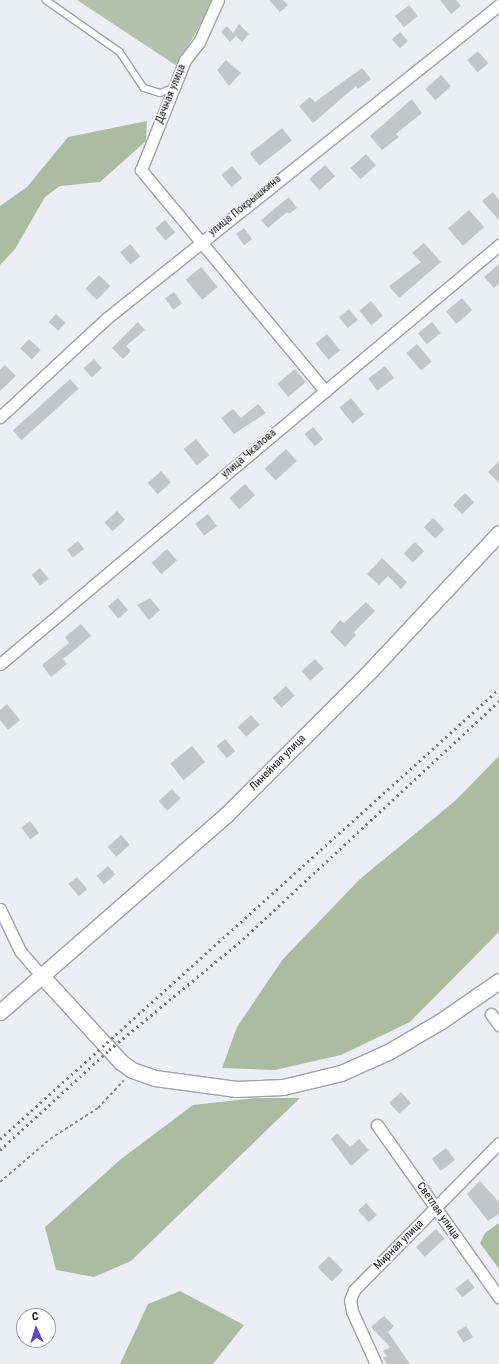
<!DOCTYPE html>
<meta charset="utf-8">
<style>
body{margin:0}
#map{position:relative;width:499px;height:1364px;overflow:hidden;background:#edeef5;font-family:"Roboto Condensed",sans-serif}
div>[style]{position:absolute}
.green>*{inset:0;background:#b3c1ad}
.forest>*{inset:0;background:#aabda2}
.building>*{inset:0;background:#c4c5cb;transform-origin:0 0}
.path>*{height:2px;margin-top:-1px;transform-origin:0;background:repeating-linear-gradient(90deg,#8a8b90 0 3px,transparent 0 6px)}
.roads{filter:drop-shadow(1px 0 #a1a2a8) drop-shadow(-1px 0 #a1a2a8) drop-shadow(0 1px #a1a2a8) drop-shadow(0 -1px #a1a2a8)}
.lane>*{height:5.5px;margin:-2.75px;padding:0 2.75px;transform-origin:2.75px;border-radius:2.75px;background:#fff}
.street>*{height:11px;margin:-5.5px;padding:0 5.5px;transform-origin:5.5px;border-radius:5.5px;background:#fff}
.secondary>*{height:15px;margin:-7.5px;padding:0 7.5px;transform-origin:7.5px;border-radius:7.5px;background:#fff}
.rail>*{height:3px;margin-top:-1.5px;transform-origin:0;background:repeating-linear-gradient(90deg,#7d7e82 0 2px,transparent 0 6px)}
span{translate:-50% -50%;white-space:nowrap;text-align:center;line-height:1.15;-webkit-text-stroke:3px #fff;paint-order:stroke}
.street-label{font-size:11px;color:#0d0e10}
.north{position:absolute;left:16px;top:1308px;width:40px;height:40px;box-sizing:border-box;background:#fff;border:1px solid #9e9f9f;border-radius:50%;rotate:356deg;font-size:11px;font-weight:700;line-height:16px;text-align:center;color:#0d0e10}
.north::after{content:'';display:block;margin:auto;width:14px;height:18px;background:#6046bf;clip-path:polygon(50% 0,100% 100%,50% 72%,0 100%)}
</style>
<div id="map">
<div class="green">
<i style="clip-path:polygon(77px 0,214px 0,177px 66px)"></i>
</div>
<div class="forest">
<i style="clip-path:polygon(147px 121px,146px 141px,100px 182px,60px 186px,45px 197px,15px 249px,0 265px,0 206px,27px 187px,68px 137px)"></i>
<i style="clip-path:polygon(499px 756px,499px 932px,410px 1022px,341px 1055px,275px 1070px,222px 1068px,237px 1027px,283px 959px,360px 879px,455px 801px)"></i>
<i style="clip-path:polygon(256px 1098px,300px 1098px,131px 1261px,94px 1277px,56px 1270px,45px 1227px,121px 1159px,193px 1105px)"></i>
<i style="clip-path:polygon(499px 1223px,499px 1269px,480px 1243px,485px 1233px)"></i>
<i style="clip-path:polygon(180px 1291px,244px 1325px,213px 1364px,120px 1364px,148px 1304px)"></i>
</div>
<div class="building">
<i style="clip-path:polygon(269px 0,283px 0,288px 5px,280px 12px)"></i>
<i style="clip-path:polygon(440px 0,456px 0,461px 6px,451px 14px)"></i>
<i style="left:409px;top:5px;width:14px;height:18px;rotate:51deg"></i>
<i style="clip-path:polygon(239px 24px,249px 34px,242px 42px,236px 36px,230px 42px,221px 32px,227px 26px,233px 33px)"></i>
<i style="left:400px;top:32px;width:12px;height:11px;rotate:48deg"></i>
<i style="left:478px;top:51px;width:16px;height:14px;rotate:50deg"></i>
<i style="clip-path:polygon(226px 60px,241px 73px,229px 86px,217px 70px)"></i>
<i style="clip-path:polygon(362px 68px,371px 79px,358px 89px,356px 86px,313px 123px,299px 106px,310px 97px,315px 102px)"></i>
<i style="left:441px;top:75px;width:15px;height:21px;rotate:48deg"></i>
<i style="clip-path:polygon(412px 99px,422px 113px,396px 134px,399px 137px,382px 150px,370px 136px)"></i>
<i style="left:282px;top:128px;width:16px;height:41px;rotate:52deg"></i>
<i style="left:366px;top:154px;width:15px;height:21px;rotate:48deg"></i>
<i style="left:325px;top:165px;width:15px;height:21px;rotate:48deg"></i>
<i style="left:232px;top:166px;width:16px;height:14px;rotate:50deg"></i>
<i style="clip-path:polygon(493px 192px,499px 200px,499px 220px,482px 201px)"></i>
<i style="clip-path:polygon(289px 197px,297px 208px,289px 214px,287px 212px,268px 228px,261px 220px)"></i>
<i style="left:469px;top:210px;width:23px;height:28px;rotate:49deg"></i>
<i style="left:165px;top:220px;width:16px;height:13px;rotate:50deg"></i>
<i style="left:244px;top:228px;width:14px;height:10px;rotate:54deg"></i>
<i style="clip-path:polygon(424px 243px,441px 262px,399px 298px,389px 286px,421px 262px,412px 253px)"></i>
<i style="left:130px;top:244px;width:16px;height:13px;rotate:50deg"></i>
<i style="clip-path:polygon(499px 264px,499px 284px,494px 288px,484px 277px)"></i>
<i style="left:201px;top:267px;width:26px;height:20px;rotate:50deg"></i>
<i style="left:99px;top:275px;width:16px;height:19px;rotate:45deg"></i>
<i style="left:174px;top:292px;width:14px;height:11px;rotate:54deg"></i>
<i style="left:462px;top:298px;width:16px;height:21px;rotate:50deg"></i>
<i style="left:371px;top:301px;width:19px;height:15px;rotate:51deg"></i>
<i style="left:349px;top:309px;width:14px;height:13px;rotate:51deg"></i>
<i style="left:56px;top:314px;width:13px;height:11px;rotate:42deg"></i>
<i style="clip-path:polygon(138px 322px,145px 330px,126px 346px,131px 351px,123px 359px,112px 348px)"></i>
<i style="left:432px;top:322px;width:14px;height:18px;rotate:51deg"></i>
<i style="left:327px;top:334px;width:21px;height:15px;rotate:51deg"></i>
<i style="left:29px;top:339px;width:16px;height:13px;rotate:43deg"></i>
<i style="left:417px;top:344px;width:23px;height:14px;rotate:50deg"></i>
<i style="left:94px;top:359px;width:12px;height:14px;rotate:48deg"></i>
<i style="clip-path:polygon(5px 365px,16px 376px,0 391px,0 370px)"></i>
<i style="left:385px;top:366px;width:15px;height:21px;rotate:53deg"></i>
<i style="left:295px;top:369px;width:17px;height:23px;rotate:50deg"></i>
<i style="left:70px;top:379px;width:13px;height:77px;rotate:48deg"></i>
<i style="left:351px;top:398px;width:21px;height:15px;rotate:51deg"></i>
<i style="clip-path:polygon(258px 404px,266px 413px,234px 434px,221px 418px,233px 409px,241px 418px)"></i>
<i style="left:313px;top:427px;width:16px;height:11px;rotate:50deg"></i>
<i style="left:196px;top:439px;width:21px;height:16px;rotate:51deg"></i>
<i style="left:286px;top:449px;width:16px;height:29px;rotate:47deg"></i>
<i style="clip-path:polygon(499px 461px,499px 483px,488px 472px)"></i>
<i style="left:161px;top:471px;width:15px;height:18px;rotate:48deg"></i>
<i style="left:245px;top:484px;width:15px;height:21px;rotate:48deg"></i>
<i style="left:465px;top:493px;width:13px;height:17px;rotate:45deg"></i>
<i style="left:117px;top:511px;width:12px;height:17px;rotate:48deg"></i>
<i style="left:208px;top:514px;width:15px;height:16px;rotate:53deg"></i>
<i style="left:433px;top:518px;width:16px;height:13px;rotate:45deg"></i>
<i style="left:78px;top:541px;width:10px;height:14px;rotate:53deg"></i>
<i style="left:415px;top:542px;width:13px;height:16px;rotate:45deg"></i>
<i style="left:167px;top:549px;width:15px;height:21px;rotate:48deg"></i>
<i style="clip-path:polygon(382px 558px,407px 582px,401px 589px,388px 576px,379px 585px,367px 574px)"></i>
<i style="left:40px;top:568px;width:14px;height:11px;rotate:51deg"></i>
<i style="left:118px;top:598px;width:16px;height:13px;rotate:50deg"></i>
<i style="clip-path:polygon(150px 598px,160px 610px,149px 620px,137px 605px)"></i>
<i style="clip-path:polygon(366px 602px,375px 611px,354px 632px,356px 635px,345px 647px,330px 632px,340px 620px,344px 623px)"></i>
<i style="clip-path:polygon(81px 624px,91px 636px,63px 659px,67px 664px,51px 677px,42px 665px,69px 643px,65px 637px)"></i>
<i style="left:315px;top:659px;width:13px;height:18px;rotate:48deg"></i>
<i style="left:286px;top:686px;width:13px;height:18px;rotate:48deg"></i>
<i style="clip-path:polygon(7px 704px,20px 720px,8px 730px,0 720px,0 710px)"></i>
<i style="left:251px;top:715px;width:13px;height:18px;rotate:48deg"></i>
<i style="left:225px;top:739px;width:16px;height:11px;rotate:50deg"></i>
<i style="left:192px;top:746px;width:21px;height:28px;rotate:51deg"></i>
<i style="left:172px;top:789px;width:13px;height:18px;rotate:48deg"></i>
<i style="left:30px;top:821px;width:15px;height:11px;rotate:53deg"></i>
<i style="left:121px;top:835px;width:13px;height:18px;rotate:48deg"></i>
<i style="left:108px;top:866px;width:11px;height:15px;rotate:49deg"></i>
<i style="left:77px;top:877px;width:16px;height:11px;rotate:50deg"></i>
<i style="left:401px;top:1092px;width:15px;height:16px;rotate:48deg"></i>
<i style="clip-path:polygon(337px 1133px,350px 1147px,359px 1139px,369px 1150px,351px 1166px,331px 1139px)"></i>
<i style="left:446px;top:1148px;width:15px;height:18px;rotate:53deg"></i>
<i style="clip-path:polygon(480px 1181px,499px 1202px,499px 1214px,488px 1221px,467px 1194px)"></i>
<i style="left:366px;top:1203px;width:16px;height:11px;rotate:47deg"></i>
<i style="left:436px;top:1229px;width:13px;height:27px;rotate:48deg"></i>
<i style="left:329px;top:1256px;width:20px;height:16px;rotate:45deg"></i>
<i style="left:468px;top:1279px;width:11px;height:16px;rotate:52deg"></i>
<i style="clip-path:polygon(384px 1316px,394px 1326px,388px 1332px,410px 1364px,387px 1364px,383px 1358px,387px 1356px,383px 1351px,390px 1347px,371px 1327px)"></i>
<i style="left:466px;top:1326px;width:13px;height:11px;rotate:58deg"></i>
</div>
<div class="path">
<i style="left:0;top:1182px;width:66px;rotate:-40.7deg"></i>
<i style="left:50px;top:1139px;width:57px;rotate:-32.9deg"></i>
<i style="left:98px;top:1108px;width:38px;rotate:-47deg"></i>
</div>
<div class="roads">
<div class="lane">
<i style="left:46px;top:0;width:90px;rotate:35.1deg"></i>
<i style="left:120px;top:52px;width:43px;rotate:56.3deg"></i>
<i style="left:144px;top:88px;width:17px;rotate:17deg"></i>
<i style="left:160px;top:93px;width:14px;rotate:-21deg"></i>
</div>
<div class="street">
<i style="left:218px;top:0;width:46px;rotate:114.3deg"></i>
<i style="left:199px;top:42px;width:23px;rotate:128deg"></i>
<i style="left:185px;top:60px;width:118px;rotate:111.8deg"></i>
<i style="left:141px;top:170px;width:288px;rotate:50.2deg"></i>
<i style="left:0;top:417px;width:146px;rotate:-42.8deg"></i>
<i style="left:107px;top:318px;width:502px;rotate:-38.61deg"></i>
<i style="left:0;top:664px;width:652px;rotate:-40.02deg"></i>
<i style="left:0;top:909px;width:47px;rotate:64.5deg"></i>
<i style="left:20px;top:951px;width:32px;rotate:49deg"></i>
<i style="left:491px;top:1014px;width:14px;rotate:54deg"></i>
<i style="left:377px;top:1125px;width:211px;rotate:54.7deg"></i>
<i style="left:376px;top:1364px;width:58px;rotate:-114.4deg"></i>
<i style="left:352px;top:1311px;width:11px;rotate:-100deg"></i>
<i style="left:350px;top:1300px;width:11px;rotate:-68deg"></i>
<i style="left:354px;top:1290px;width:206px;rotate:-45.4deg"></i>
</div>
<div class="secondary">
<i style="left:41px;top:975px;width:118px;rotate:47.4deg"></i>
<i style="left:121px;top:1062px;width:14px;rotate:36deg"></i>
<i style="left:132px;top:1070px;width:24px;rotate:19deg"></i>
<i style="left:155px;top:1078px;width:82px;rotate:7.7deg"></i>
<i style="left:236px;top:1089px;width:47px;rotate:-2.4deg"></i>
<i style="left:283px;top:1087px;width:60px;rotate:-13.6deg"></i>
<i style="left:341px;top:1073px;width:51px;rotate:-24.1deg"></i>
<i style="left:388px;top:1052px;width:61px;rotate:-30.3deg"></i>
<i style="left:441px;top:1021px;width:70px;rotate:-34.6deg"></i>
<i style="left:0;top:1012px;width:300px;rotate:-41.1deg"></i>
<i style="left:226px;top:815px;width:205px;rotate:-45deg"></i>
<i style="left:371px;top:670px;width:187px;rotate:-46.9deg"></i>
</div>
</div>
<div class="rail">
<i style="left:0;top:1139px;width:672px;rotate:-42.04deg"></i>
<i style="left:0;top:1150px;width:148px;rotate:-42.5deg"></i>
<i style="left:109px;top:1050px;width:174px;rotate:-39.6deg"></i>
<i style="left:243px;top:939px;width:350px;rotate:-42.9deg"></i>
</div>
<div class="street-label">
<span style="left:171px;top:94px;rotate:-68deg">Дачная улица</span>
<span style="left:245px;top:206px;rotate:-39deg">улица Покрышкина</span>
<span style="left:249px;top:454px;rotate:-41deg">улица Чкалова</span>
<span style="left:278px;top:763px;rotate:-45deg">Линейная улица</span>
<span style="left:438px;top:1211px;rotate:55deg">Светлая улица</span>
<span style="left:399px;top:1245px;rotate:-45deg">Мирная улица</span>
</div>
<div class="north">С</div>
</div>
